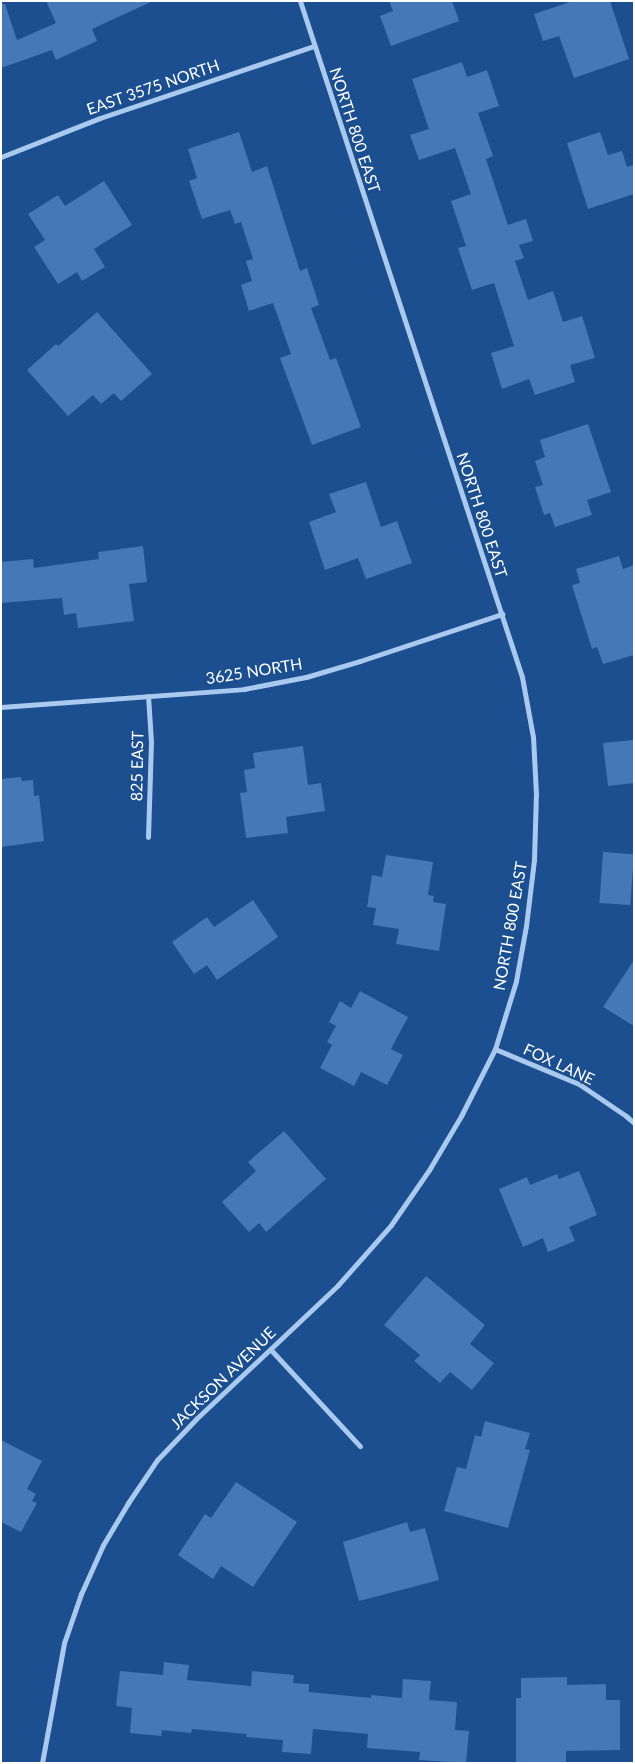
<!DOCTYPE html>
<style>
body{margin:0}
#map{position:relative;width:635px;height:1764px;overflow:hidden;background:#1b4f8f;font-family:Lato,sans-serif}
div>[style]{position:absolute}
.building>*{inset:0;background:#4478b7;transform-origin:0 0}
.street>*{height:5px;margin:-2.5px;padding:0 2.5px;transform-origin:2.5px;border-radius:2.5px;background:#a9c9ee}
span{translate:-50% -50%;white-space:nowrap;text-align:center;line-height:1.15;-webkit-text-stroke:4px #1b4f8f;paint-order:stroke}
.street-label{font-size:16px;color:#fff}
.frame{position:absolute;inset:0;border:2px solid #fff;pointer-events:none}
</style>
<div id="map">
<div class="building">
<i style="clip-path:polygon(46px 1px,153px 1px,92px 29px,97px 41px,56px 60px,52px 50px,1px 68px,1px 4px,5px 4px,17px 40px,56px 23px)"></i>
<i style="clip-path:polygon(389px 1px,452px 1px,459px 21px,391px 46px,380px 16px,393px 11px)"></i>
<i style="clip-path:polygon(573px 1px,610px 1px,629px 59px,574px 78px,559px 36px,543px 41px,534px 14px)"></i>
<i style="clip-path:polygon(462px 62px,467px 77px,487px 70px,499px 106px,478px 113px,493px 156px,486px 159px,508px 225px,526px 219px,533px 241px,519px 245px,524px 258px,515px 261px,528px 300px,553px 291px,563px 322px,582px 316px,595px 358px,570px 365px,575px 382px,535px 395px,529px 379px,502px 389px,491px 353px,514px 346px,494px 283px,472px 290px,458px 248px,466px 246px,451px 201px,471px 194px,455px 148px,419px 160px,410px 135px,429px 129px,412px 79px)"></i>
<i style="clip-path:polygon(239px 132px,252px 172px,267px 166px,300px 271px,307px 268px,319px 305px,311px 308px,330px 360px,336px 358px,361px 427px,312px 445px,280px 358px,291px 354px,273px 303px,249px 311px,241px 285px,252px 281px,246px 261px,253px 259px,241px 222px,235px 224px,230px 210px,202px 219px,189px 181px,197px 178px,188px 149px)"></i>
<i style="clip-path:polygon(600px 132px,608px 155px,622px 151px,627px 167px,634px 165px,634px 194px,588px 209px,567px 143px)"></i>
<i style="clip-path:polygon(104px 181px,132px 225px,94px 249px,105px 267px,82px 281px,77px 272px,58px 284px,34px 247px,45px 240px,28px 214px,58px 195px,65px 206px)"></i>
<i style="clip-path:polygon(97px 312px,152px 374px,121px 401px,114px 393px,101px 404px,93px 395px,68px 416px,27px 370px,56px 344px,58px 346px)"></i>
<i style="clip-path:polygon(588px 424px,611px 492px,587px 500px,592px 515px,555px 527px,550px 513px,544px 515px,535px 487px,543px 485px,535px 461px,545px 457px,540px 440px)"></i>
<i style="clip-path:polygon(366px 482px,381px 527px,397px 521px,412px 563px,366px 579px,358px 558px,325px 570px,309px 522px,336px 512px,329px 494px)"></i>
<i style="clip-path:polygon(143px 546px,147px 582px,129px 584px,134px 621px,78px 628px,76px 613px,64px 615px,62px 598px,1px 603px,1px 562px,33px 559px,34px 568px,99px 559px,98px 552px)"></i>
<i style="clip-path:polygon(619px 556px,623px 569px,634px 565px,634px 655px,603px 664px,597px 647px,592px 649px,572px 585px,580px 583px,576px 569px)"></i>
<i style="clip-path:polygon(634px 740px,634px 783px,608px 786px,603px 743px)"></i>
<i style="clip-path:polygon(303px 746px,308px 785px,321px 783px,325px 811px,286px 817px,288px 833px,246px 838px,240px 793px,247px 792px,244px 770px,255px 768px,253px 753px)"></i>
<i style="clip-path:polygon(21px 777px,22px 781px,33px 780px,34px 796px,39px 795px,44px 841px,1px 847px,1px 779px)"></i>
<i style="left:603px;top:852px;width:31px;height:51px;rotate:4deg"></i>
<i style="clip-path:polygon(386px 855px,433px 862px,428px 895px,434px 896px,433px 902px,446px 904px,439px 951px,396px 944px,399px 929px,373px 925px,376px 908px,367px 907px,372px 875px,382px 877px)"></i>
<i style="clip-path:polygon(253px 900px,278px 937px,217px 980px,207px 965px,194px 974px,172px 942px,207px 917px,214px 927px)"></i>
<i style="clip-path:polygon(634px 960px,634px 1026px,603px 1007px)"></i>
<i style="clip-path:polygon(360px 991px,408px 1017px,391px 1049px,403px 1055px,387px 1085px,361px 1072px,354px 1086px,320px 1068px,332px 1045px,327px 1042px,336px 1026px,329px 1022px,340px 1001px,351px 1008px)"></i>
<i style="clip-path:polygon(284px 1131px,326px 1179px,266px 1232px,259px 1223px,249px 1232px,222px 1202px,256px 1171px,248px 1162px)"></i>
<i style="clip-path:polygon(579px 1171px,597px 1215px,569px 1227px,575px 1241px,548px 1252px,543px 1238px,523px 1247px,499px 1189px,527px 1177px,530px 1185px,557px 1174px,559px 1179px)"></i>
<i style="clip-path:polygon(426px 1276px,485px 1325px,470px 1344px,494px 1363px,472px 1390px,450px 1372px,440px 1383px,414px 1361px,420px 1355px,384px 1325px)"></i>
<i style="clip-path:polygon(485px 1421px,530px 1433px,525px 1449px,530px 1450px,508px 1528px,444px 1511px,457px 1467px,466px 1469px,475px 1435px,481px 1437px)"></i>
<i style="clip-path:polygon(1px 1440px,42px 1461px,27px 1489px,36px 1494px,32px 1501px,37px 1503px,21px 1532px,1px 1522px)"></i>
<i style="clip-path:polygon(236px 1482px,297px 1522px,253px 1587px,221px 1566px,213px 1579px,178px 1555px,205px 1514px,211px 1518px)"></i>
<i style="clip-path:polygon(407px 1522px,410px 1532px,425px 1528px,439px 1580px,359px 1601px,343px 1542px)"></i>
<i style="clip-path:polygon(164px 1662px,189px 1665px,187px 1680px,251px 1686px,252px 1671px,294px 1675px,293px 1683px,309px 1684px,309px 1692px,371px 1698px,371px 1695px,402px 1698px,403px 1679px,431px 1681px,429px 1700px,457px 1702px,455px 1730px,469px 1731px,466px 1763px,419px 1760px,420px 1752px,367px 1748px,368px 1734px,313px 1729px,311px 1754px,282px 1752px,283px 1740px,246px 1737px,247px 1734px,192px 1729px,191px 1733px,162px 1730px,161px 1736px,130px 1733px,132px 1708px,116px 1706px,120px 1671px,163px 1675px)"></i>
<i style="clip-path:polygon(567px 1677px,567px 1685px,606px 1684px,606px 1700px,620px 1700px,620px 1750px,566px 1751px,566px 1763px,516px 1763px,516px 1698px,521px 1698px,521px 1678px)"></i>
</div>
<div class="street">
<i style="left:1px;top:157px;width:106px;rotate:-21.5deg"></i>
<i style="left:100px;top:118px;width:226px;rotate:-18.6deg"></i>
<i style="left:1px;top:707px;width:244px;rotate:-4.2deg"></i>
<i style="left:244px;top:689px;width:63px;rotate:-11deg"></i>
<i style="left:306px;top:677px;width:56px;rotate:-16.5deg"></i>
<i style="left:360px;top:661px;width:150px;rotate:-18.3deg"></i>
<i style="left:148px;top:837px;width:95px;rotate:-88.2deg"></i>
<i style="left:151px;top:742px;width:46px;rotate:-93.7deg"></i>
<i style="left:495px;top:1049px;width:91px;rotate:22.6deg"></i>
<i style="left:579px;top:1084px;width:57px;rotate:34.2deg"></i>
<i style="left:626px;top:1116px;width:11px;rotate:41deg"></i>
<i style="left:271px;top:1350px;width:131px;rotate:47.2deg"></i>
<i style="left:42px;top:1763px;width:122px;rotate:-79.6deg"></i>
<i style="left:64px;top:1643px;width:52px;rotate:-70.9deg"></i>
<i style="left:81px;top:1594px;width:54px;rotate:-65.8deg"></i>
<i style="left:103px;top:1545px;width:49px;rotate:-59.2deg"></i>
<i style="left:128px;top:1503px;width:52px;rotate:-56deg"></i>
<i style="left:157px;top:1460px;width:57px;rotate:-46.4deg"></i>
<i style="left:196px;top:1419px;width:195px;rotate:-43.3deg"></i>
<i style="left:338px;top:1285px;width:80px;rotate:-48.5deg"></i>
<i style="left:391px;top:1225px;width:67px;rotate:-55.4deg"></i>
<i style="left:429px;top:1170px;width:63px;rotate:-59.3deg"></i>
<i style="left:461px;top:1116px;width:75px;rotate:-63.1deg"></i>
<i style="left:495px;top:1049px;width:71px;rotate:-72.8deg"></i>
<i style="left:516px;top:981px;width:56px;rotate:-79.7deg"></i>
<i style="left:526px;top:926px;width:66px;rotate:-83.1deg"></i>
<i style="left:534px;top:860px;width:66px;rotate:-88.3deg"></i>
<i style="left:536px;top:794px;width:57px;rotate:-93deg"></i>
<i style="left:533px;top:737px;width:61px;rotate:-100.4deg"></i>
<i style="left:522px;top:677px;width:712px;rotate:-108.18deg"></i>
</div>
<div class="street-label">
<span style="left:153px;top:87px;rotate:-19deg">EAST 3575 NORTH</span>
<span style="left:355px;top:130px;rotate:72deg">NORTH 800 EAST</span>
<span style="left:482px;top:515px;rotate:72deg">NORTH 800 EAST</span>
<span style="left:254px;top:671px;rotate:-9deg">3625 NORTH</span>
<span style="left:137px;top:766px;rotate:-89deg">825 EAST</span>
<span style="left:510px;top:926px;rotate:-80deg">NORTH 800 EAST</span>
<span style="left:559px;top:1064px;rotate:25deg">FOX LANE</span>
<span style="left:223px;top:1378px;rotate:-44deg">JACKSON AVENUE</span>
</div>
<div class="frame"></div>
</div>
